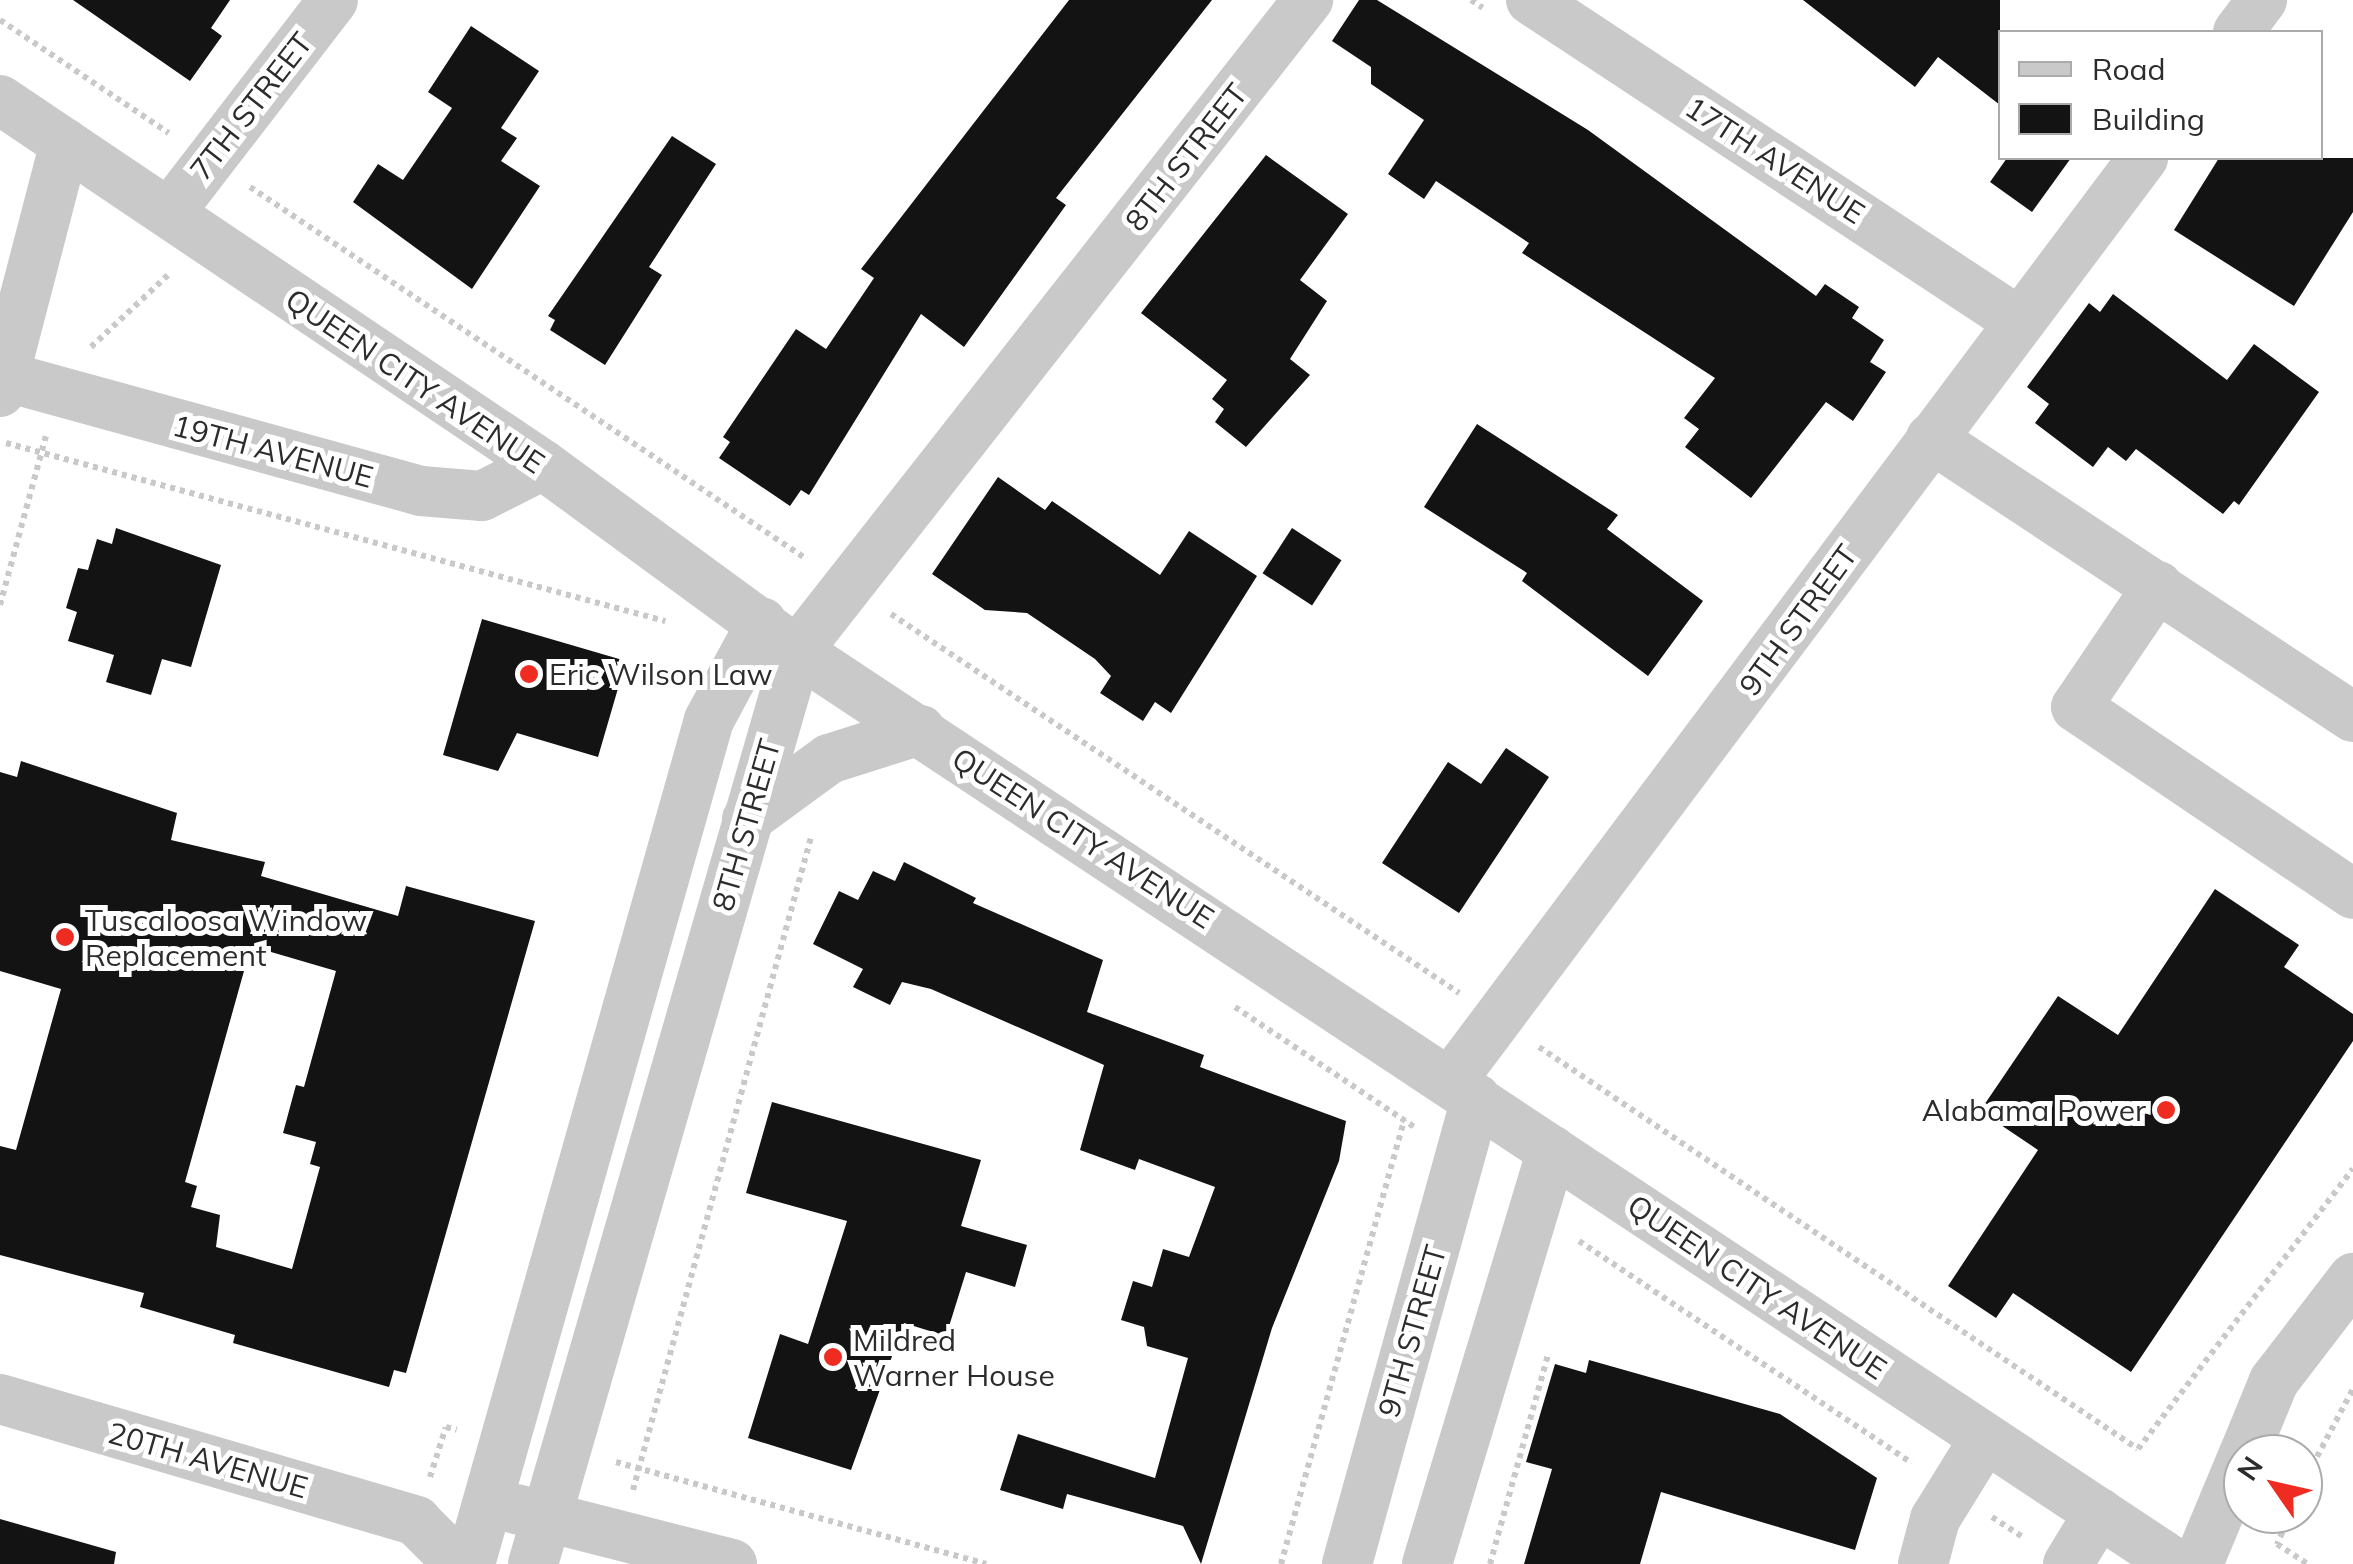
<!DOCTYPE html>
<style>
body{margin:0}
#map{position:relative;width:2353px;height:1564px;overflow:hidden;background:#fff;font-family:Mulish,sans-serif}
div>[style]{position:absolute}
.building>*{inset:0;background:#131313;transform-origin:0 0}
.path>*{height:6px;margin-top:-3px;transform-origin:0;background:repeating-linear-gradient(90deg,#c9c9c9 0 5px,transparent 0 10px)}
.minor>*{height:50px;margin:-25px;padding:0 25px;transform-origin:25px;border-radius:25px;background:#c9c9c9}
.dots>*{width:28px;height:28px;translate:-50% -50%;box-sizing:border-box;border:5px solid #fff;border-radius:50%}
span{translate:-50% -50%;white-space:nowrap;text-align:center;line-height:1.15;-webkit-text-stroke:10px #fff;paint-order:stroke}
.street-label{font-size:30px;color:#2c2c2c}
.poi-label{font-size:30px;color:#2c2c2c}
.left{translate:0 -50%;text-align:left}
.right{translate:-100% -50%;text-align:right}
.legend{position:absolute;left:1998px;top:30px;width:325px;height:130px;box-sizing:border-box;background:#fff;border:2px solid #ababab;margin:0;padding:12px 18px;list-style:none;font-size:30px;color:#2c2c2c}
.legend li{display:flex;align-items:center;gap:20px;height:50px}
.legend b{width:50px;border:2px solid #ababab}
.north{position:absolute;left:2223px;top:1434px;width:100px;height:100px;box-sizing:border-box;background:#fff;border:2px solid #ababab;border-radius:50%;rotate:304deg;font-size:28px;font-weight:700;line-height:40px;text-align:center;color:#2c2c2c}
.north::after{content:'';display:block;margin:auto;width:35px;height:45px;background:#ef2c21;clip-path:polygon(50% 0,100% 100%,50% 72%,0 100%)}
</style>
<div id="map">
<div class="building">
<i style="clip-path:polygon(73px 0,230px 0,211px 28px,222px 36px,190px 81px)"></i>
<i style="clip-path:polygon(1069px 0,1212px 0,1056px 198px,1066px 205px,964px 347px,921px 314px,809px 495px,801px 490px,790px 506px,719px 458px,730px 442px,723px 437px,796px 329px,826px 349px,874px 278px,861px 269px)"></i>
<i style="clip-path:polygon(1359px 0,1377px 0,1588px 130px,1816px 296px,1825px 284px,1859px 307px,1852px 318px,1884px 340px,1870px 362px,1886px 372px,1853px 421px,1826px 402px,1751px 498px,1685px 447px,1699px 429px,1684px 418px,1715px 378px,1522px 253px,1529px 243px,1436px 181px,1424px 199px,1388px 174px,1424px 120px,1371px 84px,1371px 67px,1332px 41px)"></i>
<i style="clip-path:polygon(1803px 0,2000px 0,2000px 105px,1938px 57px,1915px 87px)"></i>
<i style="clip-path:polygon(471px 26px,539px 71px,501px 128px,517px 138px,501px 161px,540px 186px,472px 289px,353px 202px,378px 164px,403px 180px,452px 108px,428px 92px)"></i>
<i style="clip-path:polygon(672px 136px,716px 164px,649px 267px,662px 275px,605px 365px,550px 330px,555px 320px,548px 316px)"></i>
<i style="clip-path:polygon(1266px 155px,1348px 214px,1300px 280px,1327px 301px,1290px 359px,1310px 375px,1246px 447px,1215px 422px,1224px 409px,1212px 399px,1227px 380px,1141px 313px)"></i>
<i style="clip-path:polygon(2007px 158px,2071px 158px,2032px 212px,1990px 182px)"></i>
<i style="clip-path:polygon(2219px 158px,2353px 158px,2353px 212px,2294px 306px,2174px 230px)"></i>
<i style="clip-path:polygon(2113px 294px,2227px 380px,2254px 344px,2319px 392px,2239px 505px,2234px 501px,2223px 514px,2136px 449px,2126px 461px,2108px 447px,2093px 467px,2035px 423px,2049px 404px,2027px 387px,2089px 303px,2100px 312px)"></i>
<i style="clip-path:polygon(1477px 424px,1618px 515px,1607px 529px,1703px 601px,1648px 676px,1522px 581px,1527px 573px,1424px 507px)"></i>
<i style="clip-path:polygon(998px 477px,1045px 510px,1052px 501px,1160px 575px,1189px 531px,1257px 576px,1171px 713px,1155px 702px,1143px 721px,1100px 693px,1111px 676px,1095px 659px,1027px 613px,985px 610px,932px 574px)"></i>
<i style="clip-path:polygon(116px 528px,221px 565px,191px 667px,162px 659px,151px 695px,106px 682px,114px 655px,68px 641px,77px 612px,66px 608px,78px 568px,88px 570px,97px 539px,112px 544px)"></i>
<i style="left:1292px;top:528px;width:59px;height:54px;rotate:33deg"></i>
<i style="clip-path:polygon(482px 619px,626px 661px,598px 757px,517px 733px,498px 771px,443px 755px)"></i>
<i style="clip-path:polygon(1506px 748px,1549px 777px,1459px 913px,1382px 863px,1448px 762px,1481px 784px)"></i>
<i style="clip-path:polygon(evenodd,21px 761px,177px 813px,171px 840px,265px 862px,261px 876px,398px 916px,406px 886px,535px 921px,406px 1373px,394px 1370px,389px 1387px,233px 1343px,235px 1335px,140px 1307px,144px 1293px,0 1255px,0 1146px,16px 1150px,61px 989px,0 971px,0 772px,17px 777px,21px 761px,251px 946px,336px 971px,304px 1087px,296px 1085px,283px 1133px,316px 1142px,310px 1164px,320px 1167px,292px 1269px,216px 1247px,220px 1215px,191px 1207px,197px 1186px,185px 1182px,251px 946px)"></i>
<i style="clip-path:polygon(904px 862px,976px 898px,973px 903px,1103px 960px,1087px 1012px,1204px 1055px,1200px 1067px,1346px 1121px,1339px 1161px,1272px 1328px,1201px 1564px,1183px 1526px,1067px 1494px,1063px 1509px,1000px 1490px,1018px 1434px,1155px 1478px,1188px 1358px,1147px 1346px,1144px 1327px,1121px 1320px,1133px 1281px,1152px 1287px,1163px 1249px,1189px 1257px,1215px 1187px,1139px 1159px,1135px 1170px,1080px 1150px,1104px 1065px,931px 989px,902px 982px,890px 1005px,853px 987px,863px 969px,813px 944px,839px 891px,858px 900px,873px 871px,895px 881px)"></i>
<i style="clip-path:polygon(2215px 889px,2299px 945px,2284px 967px,2353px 1014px,2353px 1041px,2131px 1372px,2013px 1293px,1996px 1318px,1948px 1286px,2038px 1150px,1980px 1111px,2058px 996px,2118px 1035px)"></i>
<i style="clip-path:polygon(772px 1102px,981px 1160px,961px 1226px,1027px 1245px,1015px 1287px,966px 1272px,946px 1336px,904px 1323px,851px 1470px,748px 1438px,780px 1334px,808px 1344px,847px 1221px,746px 1193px)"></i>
<i style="clip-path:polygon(1589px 1360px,1780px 1414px,1877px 1478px,1855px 1550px,1661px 1492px,1640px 1564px,1524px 1564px,1552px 1469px,1526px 1462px,1555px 1364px,1586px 1373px)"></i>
<i style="clip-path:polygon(0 1519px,116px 1552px,114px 1564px,0 1564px)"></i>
</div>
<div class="path">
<i style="left:1471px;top:0;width:14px;rotate:34deg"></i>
<i style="left:0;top:20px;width:203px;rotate:33.8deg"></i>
<i style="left:250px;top:187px;width:668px;rotate:33.76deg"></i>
<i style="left:91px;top:347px;width:108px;rotate:-43.1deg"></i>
<i style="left:6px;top:443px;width:683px;rotate:15.12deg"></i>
<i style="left:0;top:605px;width:175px;rotate:-74.8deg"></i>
<i style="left:891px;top:614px;width:683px;rotate:33.71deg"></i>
<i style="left:1235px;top:1007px;width:218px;rotate:33.8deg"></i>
<i style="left:1539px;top:1047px;width:721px;rotate:33.87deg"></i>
<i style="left:2138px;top:1449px;width:353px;rotate:-52.5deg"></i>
<i style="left:1579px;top:1241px;width:400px;rotate:33.7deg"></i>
<i style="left:616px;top:1462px;width:384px;rotate:15.4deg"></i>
<i style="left:430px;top:1477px;width:52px;rotate:-72.3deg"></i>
<i style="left:446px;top:1427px;width:11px;rotate:15deg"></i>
<i style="left:2303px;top:1483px;width:106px;rotate:-62deg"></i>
<i style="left:633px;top:1490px;width:677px;rotate:-74.75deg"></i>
<i style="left:2290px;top:1514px;width:33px;rotate:113deg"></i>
<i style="left:2277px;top:1544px;width:37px;rotate:33deg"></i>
<i style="left:1992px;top:1517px;width:38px;rotate:33deg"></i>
<i style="left:1281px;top:1564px;width:461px;rotate:-74.5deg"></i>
<i style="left:1490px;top:1564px;width:217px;rotate:-74.5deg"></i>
</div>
<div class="minor">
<i style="left:1531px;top:0;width:583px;rotate:33.39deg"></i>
<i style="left:2238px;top:32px;width:40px;rotate:-53deg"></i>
<i style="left:0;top:100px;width:654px;rotate:33.91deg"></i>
<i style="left:543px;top:465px;width:315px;rotate:36.2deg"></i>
<i style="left:797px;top:651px;width:1654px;rotate:33.51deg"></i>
<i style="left:170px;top:212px;width:267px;rotate:-52.4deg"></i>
<i style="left:0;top:375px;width:437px;rotate:15.4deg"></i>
<i style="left:421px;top:491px;width:61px;rotate:4.7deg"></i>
<i style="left:482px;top:496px;width:68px;rotate:-26.9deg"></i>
<i style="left:0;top:392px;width:257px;rotate:-75.4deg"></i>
<i style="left:1931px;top:438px;width:506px;rotate:33.47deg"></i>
<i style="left:2158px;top:586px;width:146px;rotate:124.1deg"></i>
<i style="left:2076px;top:707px;width:334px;rotate:34deg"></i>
<i style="left:747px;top:819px;width:102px;rotate:-36.2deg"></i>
<i style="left:829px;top:759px;width:96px;rotate:-17.7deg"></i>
<i style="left:1451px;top:1081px;width:1154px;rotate:-53.14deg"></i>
<i style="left:0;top:1399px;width:434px;rotate:16.3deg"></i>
<i style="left:416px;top:1521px;width:61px;rotate:45deg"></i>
<i style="left:2244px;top:1454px;width:79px;rotate:-67.7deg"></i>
<i style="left:2274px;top:1381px;width:130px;rotate:-52.5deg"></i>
<i style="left:516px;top:1509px;width:223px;rotate:14.3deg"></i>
<i style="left:470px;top:1564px;width:877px;rotate:-74.19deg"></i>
<i style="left:709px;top:720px;width:111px;rotate:-61.6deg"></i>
<i style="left:533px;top:1564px;width:950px;rotate:-73.87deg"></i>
<i style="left:797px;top:651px;width:828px;rotate:-51.87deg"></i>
<i style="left:1347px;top:1564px;width:483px;rotate:-74.5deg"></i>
<i style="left:1427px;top:1564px;width:432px;rotate:-73.2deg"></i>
<i style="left:1923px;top:1564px;width:47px;rotate:-75.1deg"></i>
<i style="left:1935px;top:1519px;width:95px;rotate:-58.3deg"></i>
<i style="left:2068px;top:1564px;width:60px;rotate:-58.7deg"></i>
<i style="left:2198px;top:1564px;width:117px;rotate:-67.4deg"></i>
</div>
<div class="dots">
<i style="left:529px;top:674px;background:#ef2c21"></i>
<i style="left:65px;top:937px;background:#ef2c21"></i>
<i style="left:2166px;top:1110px;background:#ef2c21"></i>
<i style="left:833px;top:1357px;background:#ef2c21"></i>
</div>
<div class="street-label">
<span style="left:251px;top:106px;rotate:-52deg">7TH STREET</span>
<span style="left:1186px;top:157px;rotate:-52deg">8TH STREET</span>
<span style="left:1775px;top:160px;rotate:33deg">17TH AVENUE</span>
<span style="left:415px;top:381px;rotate:34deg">QUEEN CITY AVENUE</span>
<span style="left:273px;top:451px;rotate:15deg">19TH AVENUE</span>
<span style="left:1798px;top:620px;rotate:-54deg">9TH STREET</span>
<span style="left:746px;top:825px;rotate:-74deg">8TH STREET</span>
<span style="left:1083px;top:838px;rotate:33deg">QUEEN CITY AVENUE</span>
<span style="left:1757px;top:1287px;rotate:34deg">QUEEN CITY AVENUE</span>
<span style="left:1412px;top:1331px;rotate:-74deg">9TH STREET</span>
<span style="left:208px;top:1460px;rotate:16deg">20TH AVENUE</span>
</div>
<div class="poi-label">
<span class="left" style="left:549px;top:674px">Eric Wilson Law</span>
<span class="left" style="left:85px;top:937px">Tuscaloosa Window<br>Replacement</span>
<span class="right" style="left:2146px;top:1110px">Alabama Power</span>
<span class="left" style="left:853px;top:1357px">Mildred<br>Warner House</span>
</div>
<ul class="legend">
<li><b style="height:12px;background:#c9c9c9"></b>Road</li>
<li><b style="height:28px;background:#131313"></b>Building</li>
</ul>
<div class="north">N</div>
</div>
